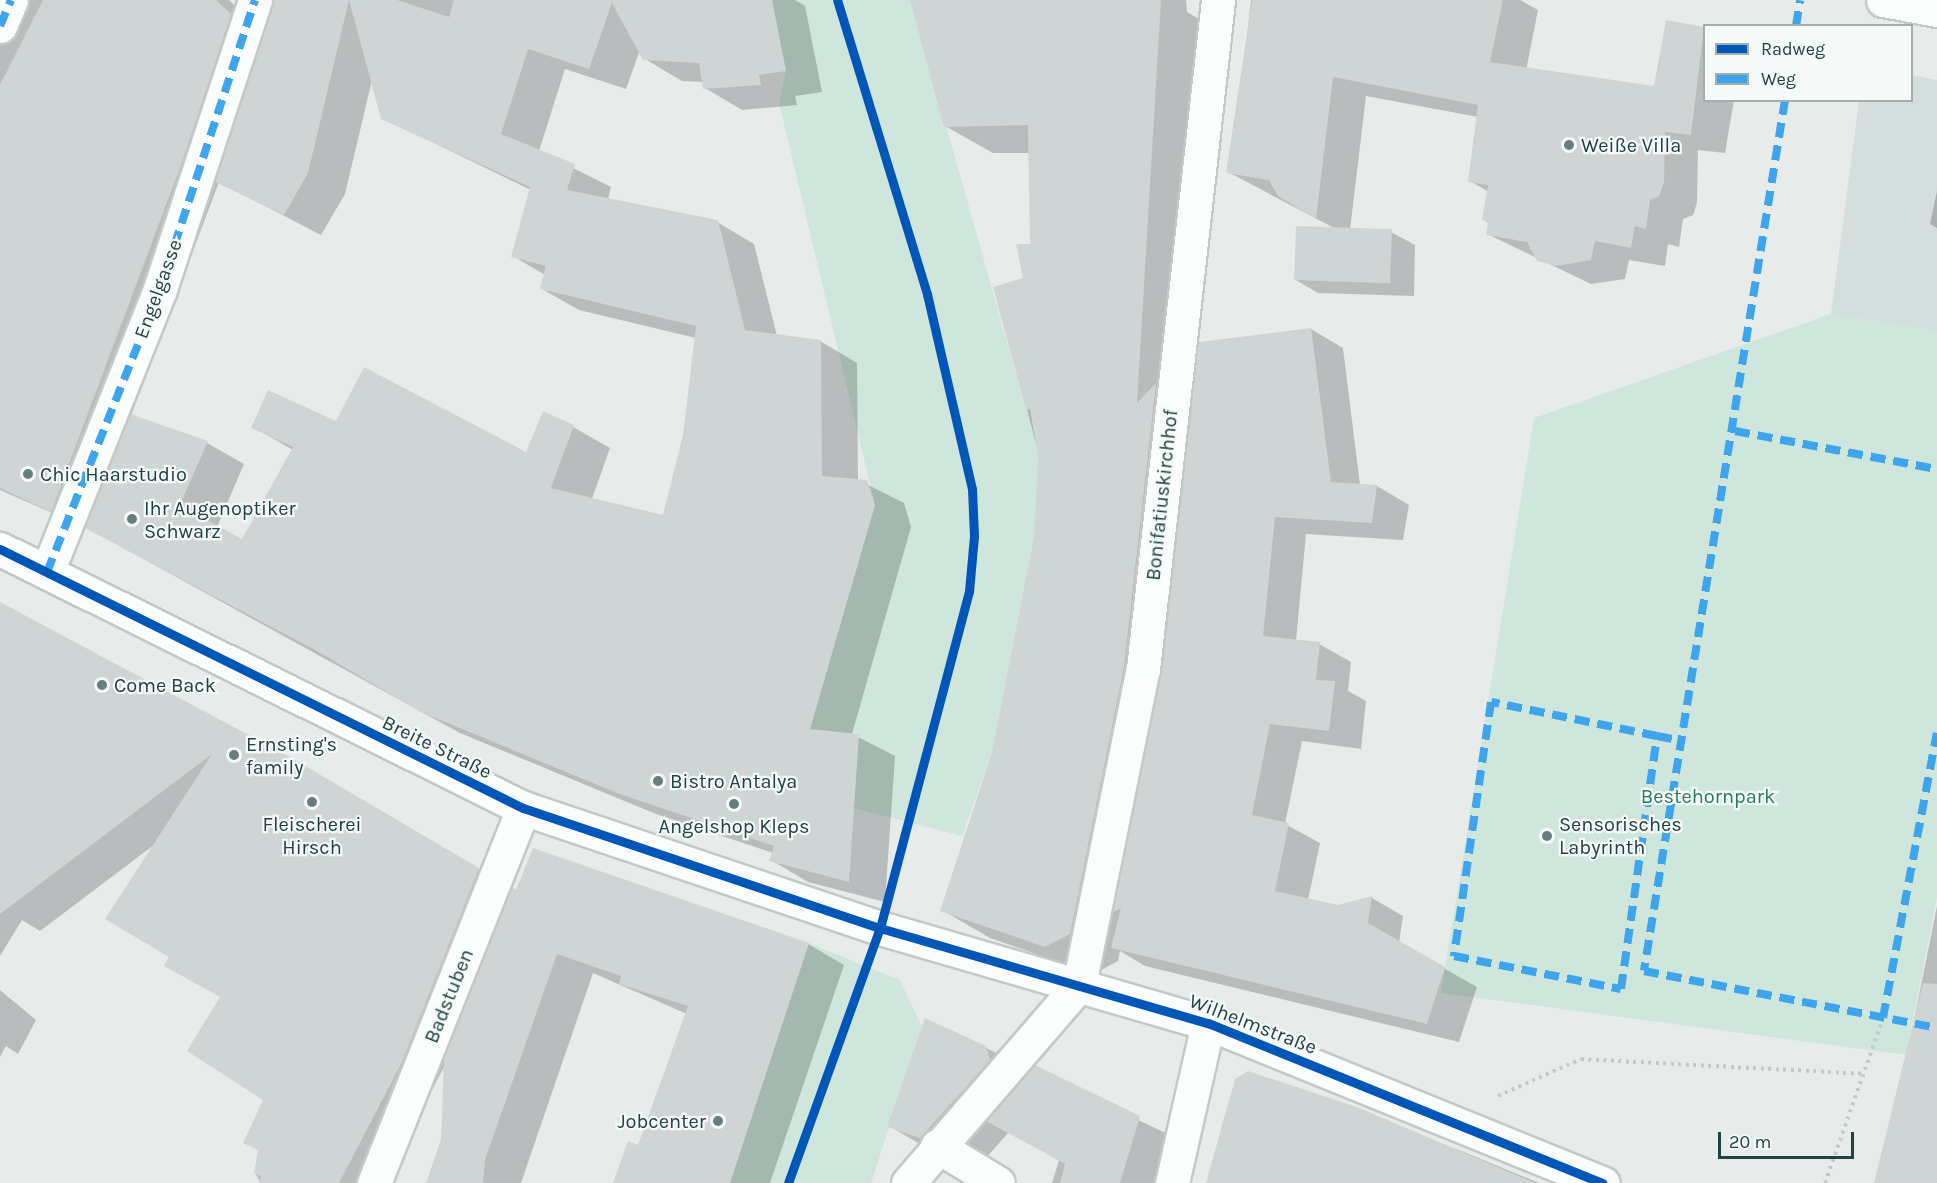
<!DOCTYPE html>
<meta charset="utf-8">
<style>
body{margin:0}
#map{position:relative;width:1937px;height:1183px;overflow:hidden;background:#e7eceb;font-family:Karla,sans-serif}
div>[style]{position:absolute}
.built>*{inset:0;background:#d4dedd}
.green>*{inset:0;background:#cfe6dc}
.shadow>*{inset:0;background:#0003}
.building>*{inset:0;background:#cfd5d4;transform-origin:0 0}
.path>*{height:4px;margin-top:-2px;transform-origin:0;background:repeating-linear-gradient(90deg,#c2cbcb 0 3px,transparent 0 7.5px)}
.roads{filter:drop-shadow(2px 0 #c4c9c8) drop-shadow(-2px 0 #c4c9c8) drop-shadow(0 2px #c4c9c8) drop-shadow(0 -2px #c4c9c8)}
.minor>*{height:33px;margin:-16.5px;padding:0 16.5px;transform-origin:16.5px;border-radius:16.5px;background:#fbfcfc}
.quiet>*{height:8px;margin-top:-4px;transform-origin:0;background:repeating-linear-gradient(90deg,#3ea4ec 0 15px,transparent 0 23px)}
.cycleway>*{height:9px;margin:-4.5px;padding:0 4.5px;transform-origin:4.5px;border-radius:4.5px;background:#0057b8}
.dots>*{width:16px;height:16px;translate:-50% -50%;box-sizing:border-box;border:3px solid #f5faf9;border-radius:50%}
span{translate:-50% -50%;white-space:nowrap;text-align:center;line-height:1.15;-webkit-text-stroke:4.5px #f5faf9;paint-order:stroke}
.poi-label{font-size:20px;color:#214241}
.left{translate:0 -50%;text-align:left}
.right{translate:-100% -50%;text-align:right}
.street-label{font-size:20px;color:#214241}
.park-label{font-size:20px;color:#287c5d}
.legend{position:absolute;left:1703px;top:24px;width:210px;height:78px;box-sizing:border-box;background:#f5faf9;border:2px solid #a0b0af;margin:0;padding:8px 10px;list-style:none;font-size:18px;color:#214241}
.legend li{display:flex;align-items:center;gap:12px;height:30px}
.legend b{width:30px;border:2px solid #a0b0af}
.scale{position:absolute;left:1718px;top:1132px;width:136px;height:27px;box-sizing:border-box;border:3px solid #214241;border-top:0;padding-left:8px;font-size:18px;line-height:21px;white-space:nowrap;color:#214241;-webkit-text-stroke:4px #f5faf9;paint-order:stroke}
</style>
<div id="map">
<div class="built">
<i style="clip-path:polygon(1912px 75px,1937px 80px,1937px 331px,1831px 314px,1859px 101px,1912px 100px)"></i>
</div>
<div class="green">
<i style="clip-path:polygon(772px 0,911px 0,1026px 410px,1030px 409px,1038px 456px,1034px 536px,992px 752px,962px 836px,854px 808px,859px 734px,810px 730px,875px 505px,779px 103px,786px 71px)"></i>
<i style="clip-path:polygon(1831px 314px,1937px 331px,1937px 897px,1906px 1055px,1441px 993px,1534px 418px)"></i>
<i style="clip-path:polygon(809px 943px,900px 980px,922px 1027px,871px 1183px,726px 1183px)"></i>
</div>
<div class="shadow">
<i style="clip-path:polygon(evenodd,0 0,229px 0,266px 35px,277px 0,795px 0,805px 6px,822px 92px,795px 96px,797px 105px,742px 110px,705px 88px,704px 82px,682px 81px,645px 59px,640px 50px,626px 89px,565px 69px,539px 151px,611px 187px,608px 199px,717px 222px,754px 244px,777px 336px,820px 341px,857px 363px,858px 480px,904px 503px,911px 527px,852px 734px,895px 756px,885px 902px,808px 882px,771px 860px,773px 853px,656px 814px,460px 733px,89px 529px,0 490px,0 0,372px 80px,382px 118px,531px 190px,513px 256px,545px 275px,542px 289px,579px 310px,696px 338px,685px 435px,664px 517px,592px 499px,610px 448px,573px 427px,527px 455px,336px 423px,253px 427px,293px 450px,242px 541px,217px 527px,244px 464px,207px 443px,131px 416px,219px 182px,321px 235px,345px 194px,372px 80px)"></i>
<i style="clip-path:polygon(914px 0,1186px 0,1187px 12px,1206px 23px,1185px 402px,1193px 406px,1311px 329px,1343px 348px,1360px 485px,1377px 486px,1409px 505px,1403px 540px,1306px 534px,1296px 641px,1319px 644px,1351px 662px,1348px 691px,1366px 701px,1361px 749px,1302px 741px,1285px 824px,1320px 843px,1308px 900px,1338px 907px,1372px 898px,1403px 916px,1399px 943px,1477px 987px,1459px 1042px,1145px 966px,1120px 951px,1118px 961px,1094px 974px,990px 938px,942px 910px,994px 752px,1035px 536px,1039px 456px,1027px 409px,1025px 279px,1031px 245px,1030px 153px,993px 153px,945px 126px)"></i>
<i style="clip-path:polygon(1251px 0,1520px 0,1538px 10px,1526px 71px,1656px 88px,1667px 22px,1704px 29px,1704px 100px,1734px 100px,1725px 153px,1698px 150px,1697px 203px,1693px 215px,1683px 219px,1679px 247px,1668px 244px,1665px 266px,1629px 260px,1625px 279px,1591px 284px,1487px 234px,1489px 223px,1484px 220px,1489px 192px,1470px 181px,1478px 117px,1366px 96px,1350px 230px,1391px 232px,1415px 245px,1414px 296px,1318px 293px,1294px 279px,1336px 229px,1228px 172px,1236px 141px)"></i>
<i style="clip-path:polygon(1937px 191px,1937px 228px,1930px 224px)"></i>
<i style="clip-path:polygon(0 606px,294px 762px,517px 892px,808px 944px,844px 965px,770px 1183px,615px 1183px,639px 1146px,687px 1014px,593px 973px,521px 1183px,428px 1183px,443px 1140px,445px 1065px,384px 1183px,261px 1183px,255px 1173px,260px 1151px,244px 1142px,265px 1100px,221px 997px,171px 957px,154px 845px,40px 931px,22px 920px,0 956px)"></i>
<i style="clip-path:polygon(1937px 906px,1937px 1183px,1876px 1183px,1907px 1055px)"></i>
<i style="clip-path:polygon(0 990px,36px 1020px,18px 1054px,6px 1046px,0 1057px)"></i>
<i style="clip-path:polygon(986px 1048px,1172px 1136px,1159px 1183px,1052px 1183px,1059px 1160px,1009px 1132px,976px 1169px,944px 1158px,889px 1126px)"></i>
<i style="clip-path:polygon(1248px 1073px,1464px 1152px,1539px 1183px,1207px 1183px)"></i>
</div>
<div class="building">
<i style="clip-path:polygon(43px 0,216px 0,231px 14px,181px 165px,51px 512px,0 488px,0 85px)"></i>
<i style="clip-path:polygon(274px 0,397px 0,449px 17px,454px 0,772px 0,786px 71px,759px 75px,761px 85px,703px 89px,699px 63px,643px 60px,612px 3px,589px 69px,528px 49px,501px 134px,575px 164px,567px 190px,718px 220px,745px 330px,821px 340px,822px 476px,867px 480px,875px 505px,810px 729px,859px 734px,849px 882px,769px 861px,774px 846px,617px 793px,421px 712px,315px 650px,85px 528px,130px 414px,208px 441px,180px 505px,242px 539px,293px 447px,251px 428px,268px 390px,336px 421px,364px 367px,526px 452px,543px 411px,574px 425px,551px 488px,663px 515px,683px 435px,696px 326px,540px 289px,546px 266px,511px 257px,530px 187px,381px 119px,349px 0,308px 173px,284px 215px,215px 182px)"></i>
<i style="clip-path:polygon(910px 0,1161px 0,1137px 403px,1156px 383px,1124px 666px,1070px 934px,1045px 947px,940px 911px,992px 752px,1034px 536px,1038px 456px,1030px 409px,1026px 410px,993px 287px,1023px 278px,1016px 244px,1030px 244px,1028px 125px,944px 127px)"></i>
<i style="clip-path:polygon(1252px 0,1503px 0,1490px 62px,1654px 86px,1666px 20px,1704px 27px,1691px 135px,1665px 132px,1664px 183px,1659px 196px,1650px 200px,1646px 229px,1635px 226px,1631px 248px,1595px 241px,1591px 260px,1556px 266px,1537px 261px,1527px 242px,1486px 235px,1488px 221px,1482px 220px,1488px 185px,1468px 182px,1478px 105px,1333px 77px,1316px 219px,1278px 196px,1269px 180px,1226px 173px)"></i>
<i style="left:1296px;top:226px;width:96px;height:54px;rotate:2deg"></i>
<i style="clip-path:polygon(1311px 328px,1331px 482px,1377px 485px,1372px 523px,1275px 517px,1263px 636px,1320px 642px,1316px 680px,1335px 681px,1329px 731px,1270px 724px,1252px 815px,1289px 823px,1275px 891px,1338px 905px,1372px 896px,1368px 923px,1445px 967px,1427px 1024px,1111px 948px,1121px 908px,1113px 912px,1162px 671px,1199px 342px)"></i>
<i style="clip-path:polygon(0 602px,295px 760px,479px 868px,401px 1064px,339px 1183px,259px 1183px,261px 1176px,254px 1174px,258px 1150px,243px 1143px,263px 1100px,187px 1051px,220px 997px,164px 966px,169px 957px,105px 919px,212px 754px,0 914px)"></i>
<i style="clip-path:polygon(533px 848px,809px 943px,730px 1183px,613px 1183px,628px 1141px,638px 1145px,688px 1006px,619px 984px,621px 976px,557px 954px,485px 1160px,483px 1183px,426px 1183px,441px 1140px,444px 1058px,512px 887px,516px 890px)"></i>
<i style="clip-path:polygon(1923px 983px,1937px 984px,1937px 1183px,1874px 1183px)"></i>
<i style="clip-path:polygon(925px 1018px,986px 1046px,990px 1060px,920px 1138px,887px 1127px)"></i>
<i style="clip-path:polygon(1035px 1065px,1140px 1116px,1120px 1183px,1060px 1183px,1065px 1164px,986px 1121px)"></i>
<i style="clip-path:polygon(1248px 1071px,1357px 1107px,1535px 1183px,1206px 1183px,1235px 1079px)"></i>
</div>
<div class="path">
<i style="left:1498px;top:1096px;width:91px;rotate:-24deg"></i>
<i style="left:1581px;top:1059px;width:283px;rotate:3deg"></i>
<i style="left:1825px;top:1183px;width:175px;rotate:-70.6deg"></i>
</div>
<div class="roads">
<div class="minor">
<i style="left:1883px;top:0;width:55px;rotate:10.5deg"></i>
<i style="left:0;top:26px;width:28px;rotate:-67deg"></i>
<i style="left:0;top:549px;width:584px;rotate:26.35deg"></i>
<i style="left:523px;top:808px;width:377px;rotate:18.6deg"></i>
<i style="left:880px;top:928px;width:341px;rotate:16.2deg"></i>
<i style="left:1208px;top:1023px;width:426px;rotate:22.1deg"></i>
<i style="left:47px;top:572px;width:305px;rotate:-68.2deg"></i>
<i style="left:160px;top:289px;width:304px;rotate:-71.8deg"></i>
<i style="left:937px;top:1146px;width:71px;rotate:31.2deg"></i>
<i style="left:374px;top:1183px;width:404px;rotate:-68.3deg"></i>
<i style="left:908px;top:1183px;width:262px;rotate:-49.2deg"></i>
<i style="left:1079px;top:985px;width:322px;rotate:-78.6deg"></i>
<i style="left:1143px;top:669px;width:673px;rotate:-83.6deg"></i>
<i style="left:1172px;top:1183px;width:164px;rotate:-77.3deg"></i>
</div>
</div>
<div class="quiet">
<i style="left:0;top:26px;width:28px;rotate:-67deg"></i>
<i style="left:1796px;top:26px;width:26px;rotate:-81deg"></i>
<i style="left:1785px;top:100px;width:882px;rotate:99.2deg"></i>
<i style="left:1644px;top:971px;width:298px;rotate:11deg"></i>
<i style="left:1735px;top:431px;width:206px;rotate:10.7deg"></i>
<i style="left:47px;top:572px;width:305px;rotate:-68.2deg"></i>
<i style="left:160px;top:289px;width:304px;rotate:-71.8deg"></i>
<i style="left:1657px;top:736px;width:169px;rotate:-168.4deg"></i>
<i style="left:1491px;top:702px;width:257px;rotate:98.3deg"></i>
<i style="left:1454px;top:956px;width:170px;rotate:11.2deg"></i>
<i style="left:1621px;top:989px;width:256px;rotate:-81.9deg"></i>
<i style="left:1657px;top:736px;width:25px;rotate:11deg"></i>
<i style="left:1883px;top:1018px;width:290px;rotate:-79.3deg"></i>
</div>
<div class="cycleway">
<i style="left:0;top:549px;width:584px;rotate:26.35deg"></i>
<i style="left:523px;top:808px;width:377px;rotate:18.6deg"></i>
<i style="left:880px;top:928px;width:341px;rotate:16.2deg"></i>
<i style="left:1208px;top:1023px;width:426px;rotate:22.1deg"></i>
<i style="left:788px;top:1183px;width:271px;rotate:-70.2deg"></i>
<i style="left:880px;top:928px;width:349px;rotate:-75.2deg"></i>
<i style="left:969px;top:591px;width:55px;rotate:-84.8deg"></i>
<i style="left:974px;top:536px;width:47px;rotate:-92.4deg"></i>
<i style="left:972px;top:489px;width:200px;rotate:-103deg"></i>
<i style="left:927px;top:294px;width:307px;rotate:-107deg"></i>
</div>
<div class="dots">
<i style="left:1569px;top:145px;background:#667e7c"></i>
<i style="left:28px;top:474px;background:#667e7c"></i>
<i style="left:132px;top:519px;background:#667e7c"></i>
<i style="left:102px;top:685px;background:#667e7c"></i>
<i style="left:234px;top:755px;background:#667e7c"></i>
<i style="left:658px;top:781px;background:#667e7c"></i>
<i style="left:312px;top:802px;background:#667e7c"></i>
<i style="left:734px;top:804px;background:#667e7c"></i>
<i style="left:1547px;top:836px;background:#667e7c"></i>
<i style="left:718px;top:1121px;background:#667e7c"></i>
</div>
<div class="poi-label">
<span class="left" style="left:1581px;top:145px">Weiße Villa</span>
<span class="left" style="left:40px;top:474px">Chic Haarstudio</span>
<span class="left" style="left:144px;top:520px">Ihr Augenoptiker<br>Schwarz</span>
<span class="left" style="left:114px;top:685px">Come Back</span>
<span class="left" style="left:246px;top:756px">Ernsting's<br>family</span>
<span class="left" style="left:670px;top:781px">Bistro Antalya</span>
<span style="left:312px;top:836px">Fleischerei<br>Hirsch</span>
<span class="left" style="left:1559px;top:836px">Sensorisches<br>Labyrinth</span>
<span style="left:734px;top:826px">Angelshop Kleps</span>
<span class="right" style="left:706px;top:1121px">Jobcenter</span>
</div>
<div class="street-label">
<span style="left:158px;top:289px;rotate:-70deg">Engelgasse</span>
<span style="left:1162px;top:495px;rotate:-84deg">Bonifatiuskirchhof</span>
<span style="left:437px;top:747px;rotate:26deg">Breite Straße</span>
<span style="left:449px;top:996px;rotate:-68deg">Badstuben</span>
<span style="left:1253px;top:1024px;rotate:21deg">Wilhelmstraße</span>
</div>
<div class="park-label">
<span style="left:1708px;top:796px">Bestehornpark</span>
</div>
<ul class="legend">
<li><b style="height:8px;background:#0057b8"></b>Radweg</li>
<li><b style="height:8px;background:#3ea4ec"></b>Weg</li>
</ul>
<div class="scale">20 m</div>
</div>
